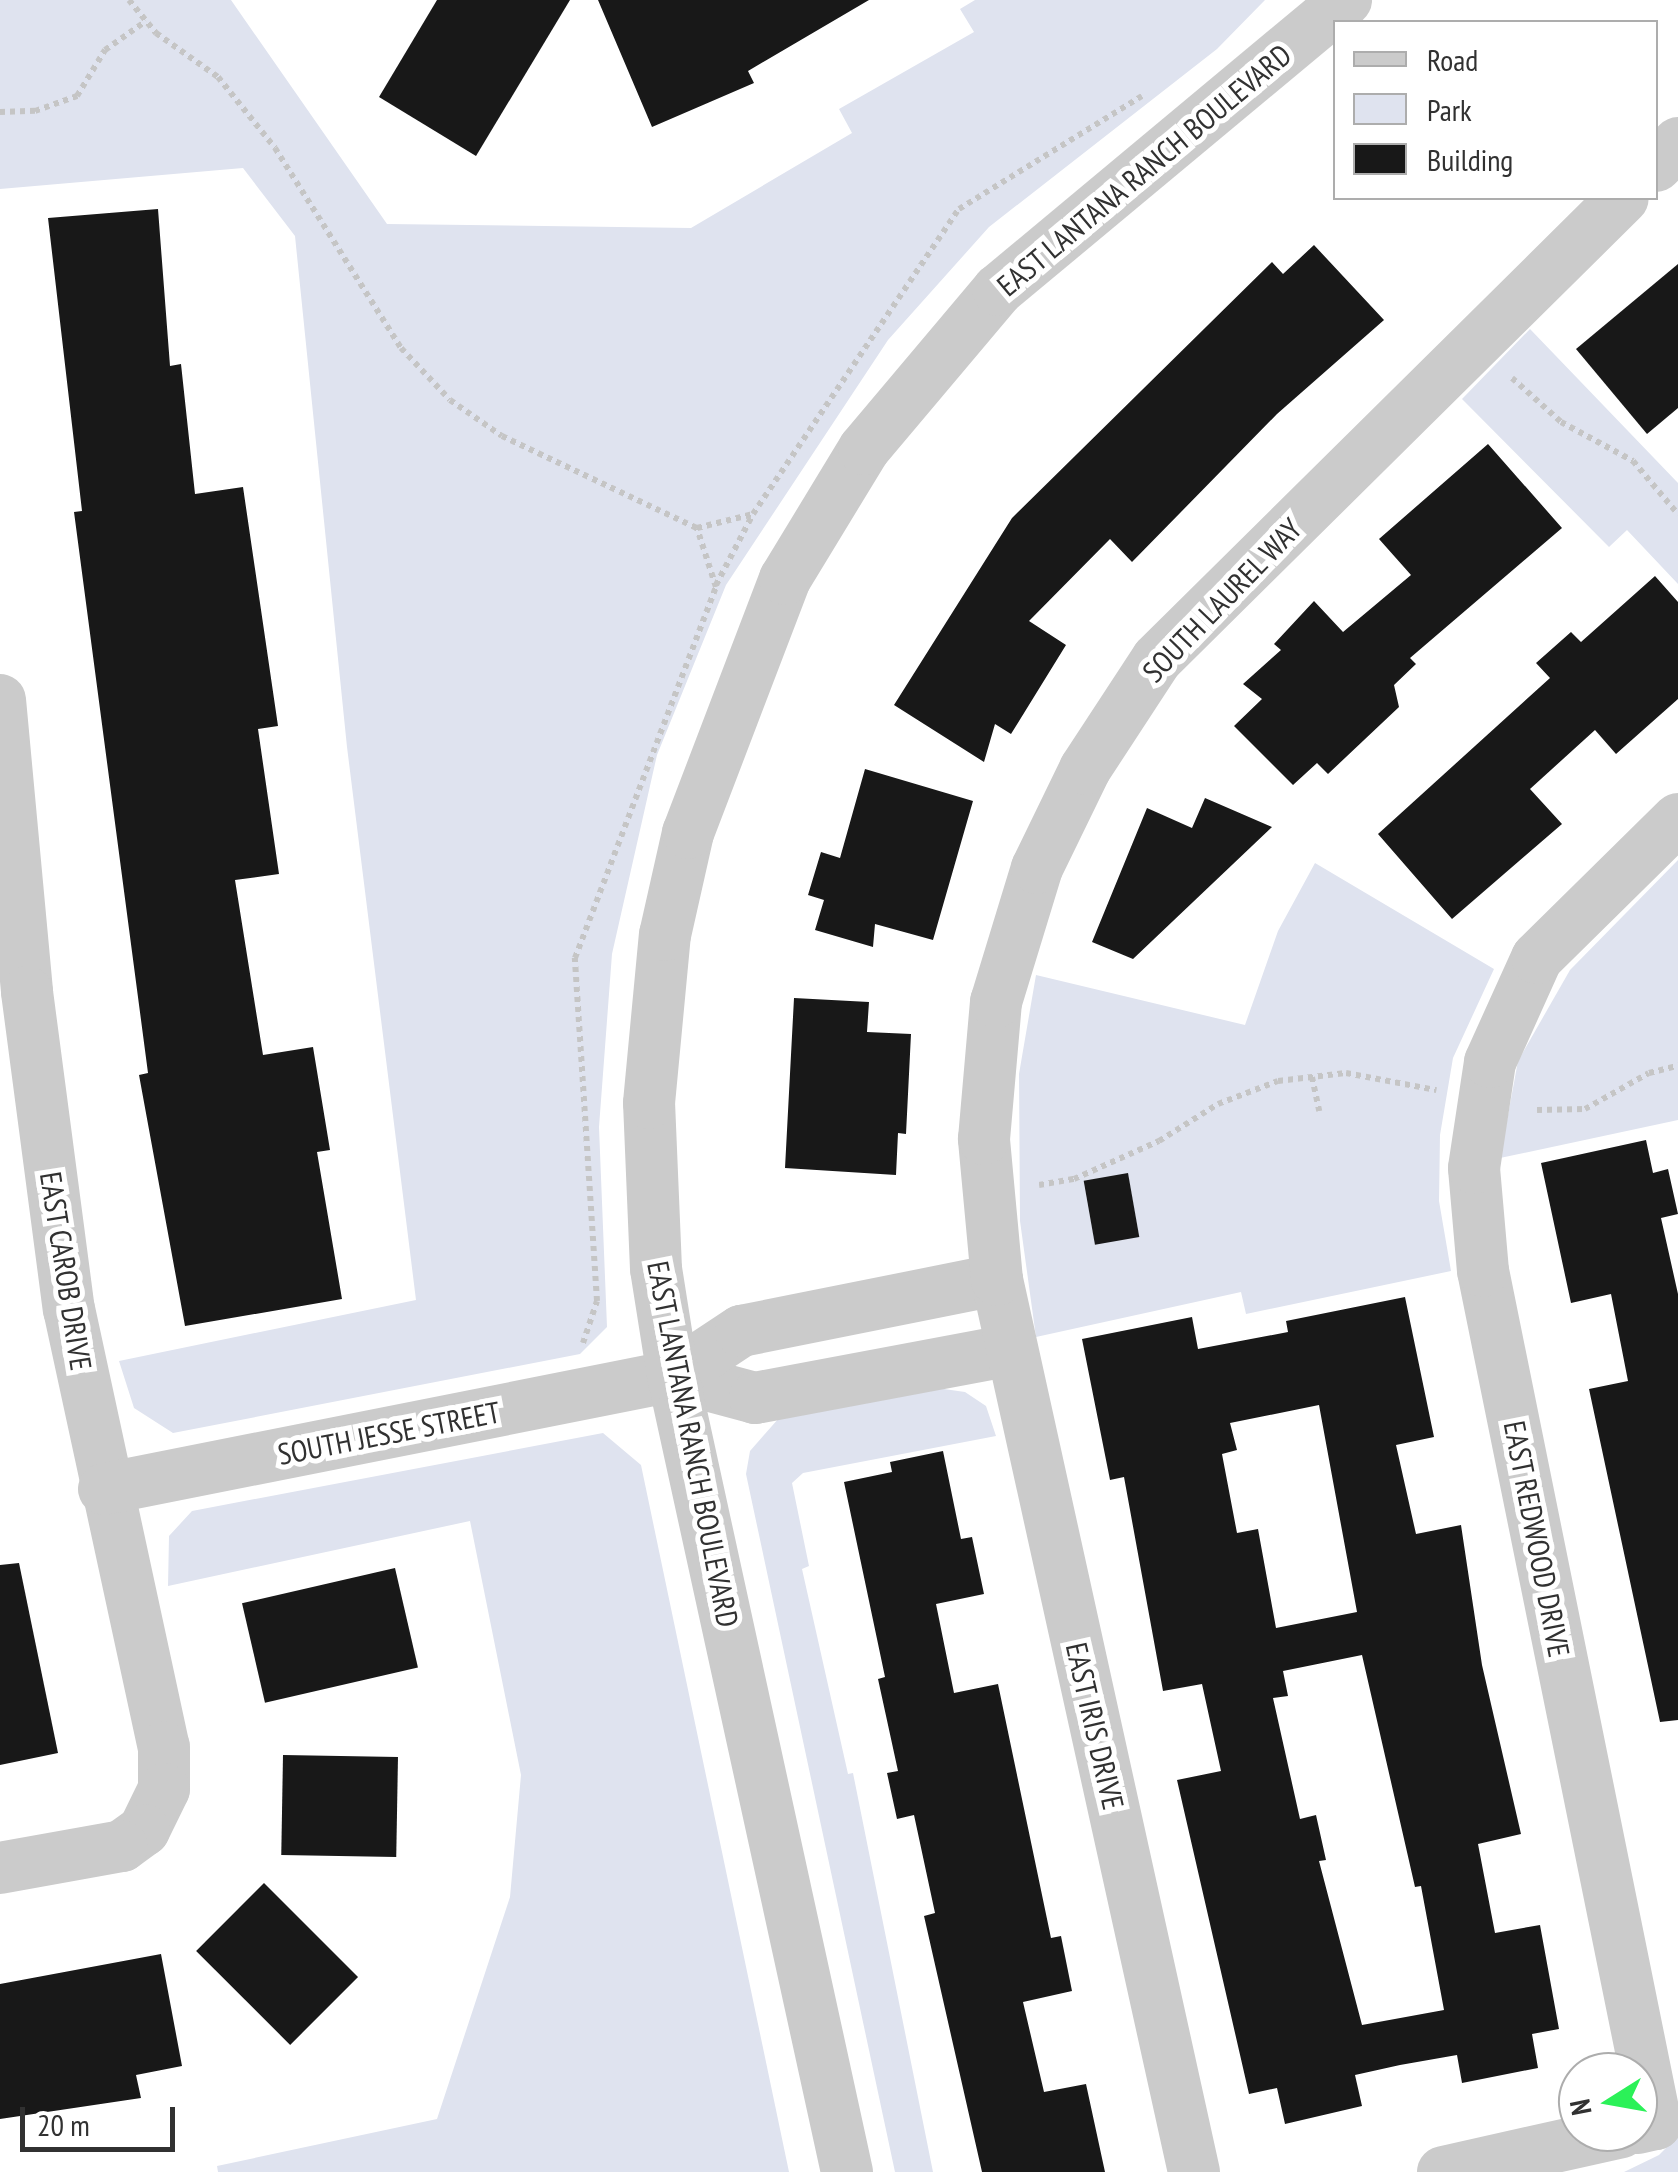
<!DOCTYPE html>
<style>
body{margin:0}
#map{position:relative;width:1678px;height:2172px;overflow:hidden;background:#fff;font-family:"PT Sans Narrow",sans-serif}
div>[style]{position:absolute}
.green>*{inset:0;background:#dfe3ef}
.building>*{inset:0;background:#181818;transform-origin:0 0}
.path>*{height:6px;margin-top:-3px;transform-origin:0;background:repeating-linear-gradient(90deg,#c5c5c5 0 5px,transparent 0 10px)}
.street>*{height:52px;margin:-26px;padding:0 26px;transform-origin:26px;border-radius:26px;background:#cbcbcb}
span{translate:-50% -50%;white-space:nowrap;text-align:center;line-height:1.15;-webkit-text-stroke:10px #fff;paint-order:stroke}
.street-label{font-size:30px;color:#313131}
.legend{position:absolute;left:1333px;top:20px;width:325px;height:180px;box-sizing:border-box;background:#fff;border:2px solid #adadad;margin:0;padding:12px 18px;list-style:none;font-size:30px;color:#313131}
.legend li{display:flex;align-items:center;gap:20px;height:50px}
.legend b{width:50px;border:2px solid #adadad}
.north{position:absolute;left:1558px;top:2052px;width:100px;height:100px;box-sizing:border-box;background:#fff;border:2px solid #adadad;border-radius:50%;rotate:259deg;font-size:28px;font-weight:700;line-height:40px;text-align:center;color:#313131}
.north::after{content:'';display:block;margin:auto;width:35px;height:45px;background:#2bf158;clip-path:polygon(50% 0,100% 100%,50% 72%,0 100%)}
.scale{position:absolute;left:20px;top:2107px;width:155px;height:45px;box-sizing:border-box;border:5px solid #313131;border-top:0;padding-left:12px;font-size:30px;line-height:35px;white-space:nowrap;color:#313131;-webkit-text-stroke:8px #fff;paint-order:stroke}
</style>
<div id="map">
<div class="green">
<i style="clip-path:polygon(0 0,231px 0,387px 224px,691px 228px,852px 133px,839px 109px,974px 32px,960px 9px,975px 0,1265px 0,1217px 49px,989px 227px,888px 340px,726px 585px,657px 755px,612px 954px,599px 1127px,607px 1327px,580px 1354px,173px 1433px,134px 1408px,119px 1361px,416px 1300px,347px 747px,295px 236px,243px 168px,0 189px)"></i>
<i style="clip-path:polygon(1530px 329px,1678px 483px,1678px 584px,1627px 530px,1609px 547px,1462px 399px)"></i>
<i style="clip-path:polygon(1678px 860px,1678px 1120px,1500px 1158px,1518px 1061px,1570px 970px)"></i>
<i style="clip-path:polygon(1315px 863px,1494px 969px,1453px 1058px,1440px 1135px,1439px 1201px,1451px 1271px,1246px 1314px,1241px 1292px,1036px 1337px,1020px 1221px,1019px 1074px,1036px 975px,1245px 1025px,1278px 931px)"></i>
<i style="clip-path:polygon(937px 1388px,965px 1392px,986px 1406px,996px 1436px,803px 1473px,792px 1483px,809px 1566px,802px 1569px,848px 1774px,853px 1773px,933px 2172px,895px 2172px,746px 1474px,750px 1451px,779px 1418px)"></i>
<i style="clip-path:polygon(603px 1433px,641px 1465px,789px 2172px,218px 2172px,217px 2166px,437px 2119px,510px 1897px,521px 1775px,470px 1521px,168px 1586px,169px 1536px,192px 1511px)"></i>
<i style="clip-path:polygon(1678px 2136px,1678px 2172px,1624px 2172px,1659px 2155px)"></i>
</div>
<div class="building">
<i style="clip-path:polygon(437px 0,570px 0,476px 156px,379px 97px)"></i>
<i style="clip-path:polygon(598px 0,869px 0,748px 71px,754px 83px,652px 127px)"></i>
<i style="clip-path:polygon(158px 209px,170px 366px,181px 364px,195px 494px,243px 487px,278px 726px,258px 729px,279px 874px,235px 880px,263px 1055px,313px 1047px,330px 1150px,317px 1152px,342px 1299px,185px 1326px,139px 1075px,148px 1073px,74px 512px,82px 511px,48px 218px)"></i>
<i style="clip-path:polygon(1314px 245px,1384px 320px,1277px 414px,1132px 562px,1110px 539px,1029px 621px,1066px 645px,1011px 734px,995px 724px,984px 762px,894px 705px,1012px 518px,1272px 262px,1283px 274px)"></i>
<i style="clip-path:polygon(1678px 264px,1678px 408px,1647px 434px,1576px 349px)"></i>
<i style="clip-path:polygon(1488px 444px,1562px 528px,1410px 658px,1416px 664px,1394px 685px,1399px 707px,1328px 774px,1317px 763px,1293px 785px,1234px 726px,1262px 699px,1243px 684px,1281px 650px,1274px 644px,1314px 601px,1343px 632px,1411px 575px,1379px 539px)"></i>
<i style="clip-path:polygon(1655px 576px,1678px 602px,1678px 699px,1616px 754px,1595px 730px,1530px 789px,1562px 824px,1452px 919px,1378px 834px,1550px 678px,1536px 663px,1571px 632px,1581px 642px)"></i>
<i style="clip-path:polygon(865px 769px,973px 801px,933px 940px,875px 924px,873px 947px,815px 930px,824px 900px,808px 895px,821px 852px,840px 858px)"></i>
<i style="clip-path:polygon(1205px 798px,1272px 827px,1133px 959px,1092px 942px,1147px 808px,1192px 828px)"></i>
<i style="clip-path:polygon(794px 998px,869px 1002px,867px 1032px,911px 1034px,906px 1134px,898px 1133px,896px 1175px,785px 1168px)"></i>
<i style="clip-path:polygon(1646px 1140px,1653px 1173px,1668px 1169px,1678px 1214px,1661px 1218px,1678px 1294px,1678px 1720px,1660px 1722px,1589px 1389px,1628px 1381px,1611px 1294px,1571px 1303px,1541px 1163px)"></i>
<i style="left:1128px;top:1173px;width:65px;height:45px;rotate:80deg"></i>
<i style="clip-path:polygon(evenodd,1405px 1297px,1434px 1437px,1396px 1445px,1416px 1534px,1461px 1525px,1482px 1665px,1521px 1834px,1478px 1844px,1495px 1933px,1540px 1925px,1559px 2029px,1532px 2034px,1538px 2068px,1462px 2083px,1457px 2055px,1400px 2065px,1355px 2075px,1362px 2106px,1285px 2124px,1277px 2088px,1249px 2094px,1177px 1780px,1221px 1771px,1202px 1684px,1163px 1691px,1124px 1477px,1110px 1480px,1082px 1339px,1192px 1317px,1198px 1349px,1288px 1332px,1286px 1321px,1405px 1297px,1319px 1405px,1357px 1612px,1276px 1628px,1258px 1529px,1237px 1533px,1222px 1454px,1237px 1450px,1230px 1423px,1319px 1405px,1405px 1297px,1362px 1655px,1415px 1887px,1421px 1886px,1444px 2010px,1362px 2025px,1319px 1861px,1326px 1860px,1316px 1815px,1300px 1819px,1273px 1698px,1288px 1696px,1283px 1671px,1362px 1655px)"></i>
<i style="clip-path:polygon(943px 1451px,961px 1539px,972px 1537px,984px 1594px,936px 1604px,954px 1693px,998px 1684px,1051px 1938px,1061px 1936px,1072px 1991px,1023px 2002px,1044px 2092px,1086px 2084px,1105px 2172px,982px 2172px,924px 1916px,935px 1913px,914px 1815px,897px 1819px,887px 1773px,898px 1771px,878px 1679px,885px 1677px,844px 1482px,892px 1472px,890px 1462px)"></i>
<i style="clip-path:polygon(19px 1563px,58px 1753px,0 1765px,0 1565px)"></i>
<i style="left:395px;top:1568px;width:102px;height:157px;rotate:77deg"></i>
<i style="left:283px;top:1755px;width:115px;height:100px;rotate:1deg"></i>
<i style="left:264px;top:1883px;width:133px;height:96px;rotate:45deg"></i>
<i style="clip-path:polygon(161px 1954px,182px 2066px,136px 2075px,141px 2098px,0 2119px,0 1984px)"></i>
</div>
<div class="path">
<i style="left:129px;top:0;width:43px;rotate:50.7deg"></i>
<i style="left:156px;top:33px;width:76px;rotate:35.4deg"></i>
<i style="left:218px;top:77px;width:91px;rotate:51.2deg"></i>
<i style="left:275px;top:148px;width:236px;rotate:57.8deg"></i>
<i style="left:401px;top:348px;width:71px;rotate:46.7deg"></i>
<i style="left:450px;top:400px;width:63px;rotate:34.7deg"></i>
<i style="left:502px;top:436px;width:216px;rotate:25.3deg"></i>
<i style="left:697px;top:528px;width:58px;rotate:-14deg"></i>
<i style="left:753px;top:514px;width:368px;rotate:-56deg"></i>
<i style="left:959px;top:209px;width:215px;rotate:-31.7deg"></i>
<i style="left:0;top:112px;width:35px;rotate:-2deg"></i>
<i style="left:35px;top:111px;width:45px;rotate:-19.7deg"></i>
<i style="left:77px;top:96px;width:54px;rotate:-58.7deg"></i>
<i style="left:105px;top:50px;width:50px;rotate:-35.3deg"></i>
<i style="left:1512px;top:378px;width:66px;rotate:41.9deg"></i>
<i style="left:1561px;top:422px;width:82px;rotate:28.4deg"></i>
<i style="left:1633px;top:461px;width:70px;rotate:49.7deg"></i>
<i style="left:716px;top:585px;width:80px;rotate:-62.5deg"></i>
<i style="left:1312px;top:1077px;width:35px;rotate:78deg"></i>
<i style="left:1537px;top:1110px;width:48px;rotate:-1.2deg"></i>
<i style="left:1585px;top:1109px;width:73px;rotate:-29.4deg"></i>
<i style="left:1649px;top:1073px;width:30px;rotate:-14deg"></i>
<i style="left:1039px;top:1185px;width:36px;rotate:-10deg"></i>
<i style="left:1074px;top:1179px;width:93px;rotate:-24.1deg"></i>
<i style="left:1159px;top:1141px;width:70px;rotate:-32.1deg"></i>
<i style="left:1218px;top:1104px;width:64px;rotate:-21deg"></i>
<i style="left:1278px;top:1081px;width:68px;rotate:-6.7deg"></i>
<i style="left:1346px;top:1073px;width:92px;rotate:10.7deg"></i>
<i style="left:583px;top:1343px;width:44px;rotate:-71.6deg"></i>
<i style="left:597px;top:1301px;width:344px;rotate:-93.7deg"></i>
<i style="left:575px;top:958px;width:397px;rotate:-69.2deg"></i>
<i style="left:716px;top:587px;width:62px;rotate:-107.9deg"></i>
</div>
<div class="street">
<i style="left:1656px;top:166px;width:32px;rotate:-46deg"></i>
<i style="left:0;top:700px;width:293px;rotate:84.7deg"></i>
<i style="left:27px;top:992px;width:320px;rotate:82.5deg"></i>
<i style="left:69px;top:1309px;width:448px;rotate:77.8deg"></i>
<i style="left:164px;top:1747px;width:42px;rotate:90deg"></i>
<i style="left:164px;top:1789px;width:46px;rotate:116deg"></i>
<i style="left:144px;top:1830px;width:27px;rotate:144deg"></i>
<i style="left:122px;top:1846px;width:124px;rotate:169.8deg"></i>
<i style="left:673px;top:1376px;width:85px;rotate:15deg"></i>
<i style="left:755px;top:1398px;width:260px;rotate:-10.6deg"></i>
<i style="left:104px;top:1489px;width:580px;rotate:-11.23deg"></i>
<i style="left:673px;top:1376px;width:82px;rotate:-33.5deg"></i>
<i style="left:741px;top:1331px;width:261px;rotate:-11.3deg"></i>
<i style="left:1638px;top:2128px;width:18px;rotate:-13deg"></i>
<i style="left:1656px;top:2124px;width:870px;rotate:-101.46deg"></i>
<i style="left:1483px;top:1271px;width:103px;rotate:-95deg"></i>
<i style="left:1474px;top:1168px;width:107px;rotate:-81.4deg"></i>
<i style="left:1490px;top:1062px;width:114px;rotate:-65.7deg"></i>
<i style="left:1537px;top:958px;width:198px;rotate:-44.6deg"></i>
<i style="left:847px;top:2172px;width:815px;rotate:-102.33deg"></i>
<i style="left:673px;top:1376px;width:108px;rotate:-99deg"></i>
<i style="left:656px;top:1269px;width:166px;rotate:-92.4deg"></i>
<i style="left:649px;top:1103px;width:169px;rotate:-84.6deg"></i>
<i style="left:665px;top:935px;width:105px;rotate:-77.3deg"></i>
<i style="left:688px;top:833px;width:272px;rotate:-69.1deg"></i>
<i style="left:785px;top:579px;width:152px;rotate:-58.7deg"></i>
<i style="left:864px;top:449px;width:208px;rotate:-49.9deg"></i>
<i style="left:998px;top:290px;width:453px;rotate:-39.8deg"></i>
<i style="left:1194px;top:2172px;width:913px;rotate:-102.45deg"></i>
<i style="left:997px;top:1280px;width:142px;rotate:-95.3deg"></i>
<i style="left:984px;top:1139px;width:138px;rotate:-85deg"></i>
<i style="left:996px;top:1002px;width:140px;rotate:-73deg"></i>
<i style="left:1037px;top:868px;width:110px;rotate:-64.1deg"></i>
<i style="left:1085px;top:769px;width:131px;rotate:-56.8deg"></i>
<i style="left:1157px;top:659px;width:655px;rotate:-44.69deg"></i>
<i style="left:1443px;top:2172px;width:183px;rotate:-12.6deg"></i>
</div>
<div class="street-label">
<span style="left:1144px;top:170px;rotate:-40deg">EAST LANTANA RANCH BOULEVARD</span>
<span style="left:1222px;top:600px;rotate:-46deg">SOUTH LAUREL WAY</span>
<span style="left:66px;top:1271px;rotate:81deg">EAST CAROB DRIVE</span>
<span style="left:389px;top:1433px;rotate:-11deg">SOUTH JESSE STREET</span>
<span style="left:693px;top:1444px;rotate:79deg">EAST LANTANA RANCH BOULEVARD</span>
<span style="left:1537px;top:1539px;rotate:79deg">EAST REDWOOD DRIVE</span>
<span style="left:1095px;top:1726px;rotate:77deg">EAST IRIS DRIVE</span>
</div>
<ul class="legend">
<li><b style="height:12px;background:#cbcbcb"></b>Road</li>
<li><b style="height:28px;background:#dfe3ef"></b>Park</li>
<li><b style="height:28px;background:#181818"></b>Building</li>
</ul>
<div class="north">N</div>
<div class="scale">20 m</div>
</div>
